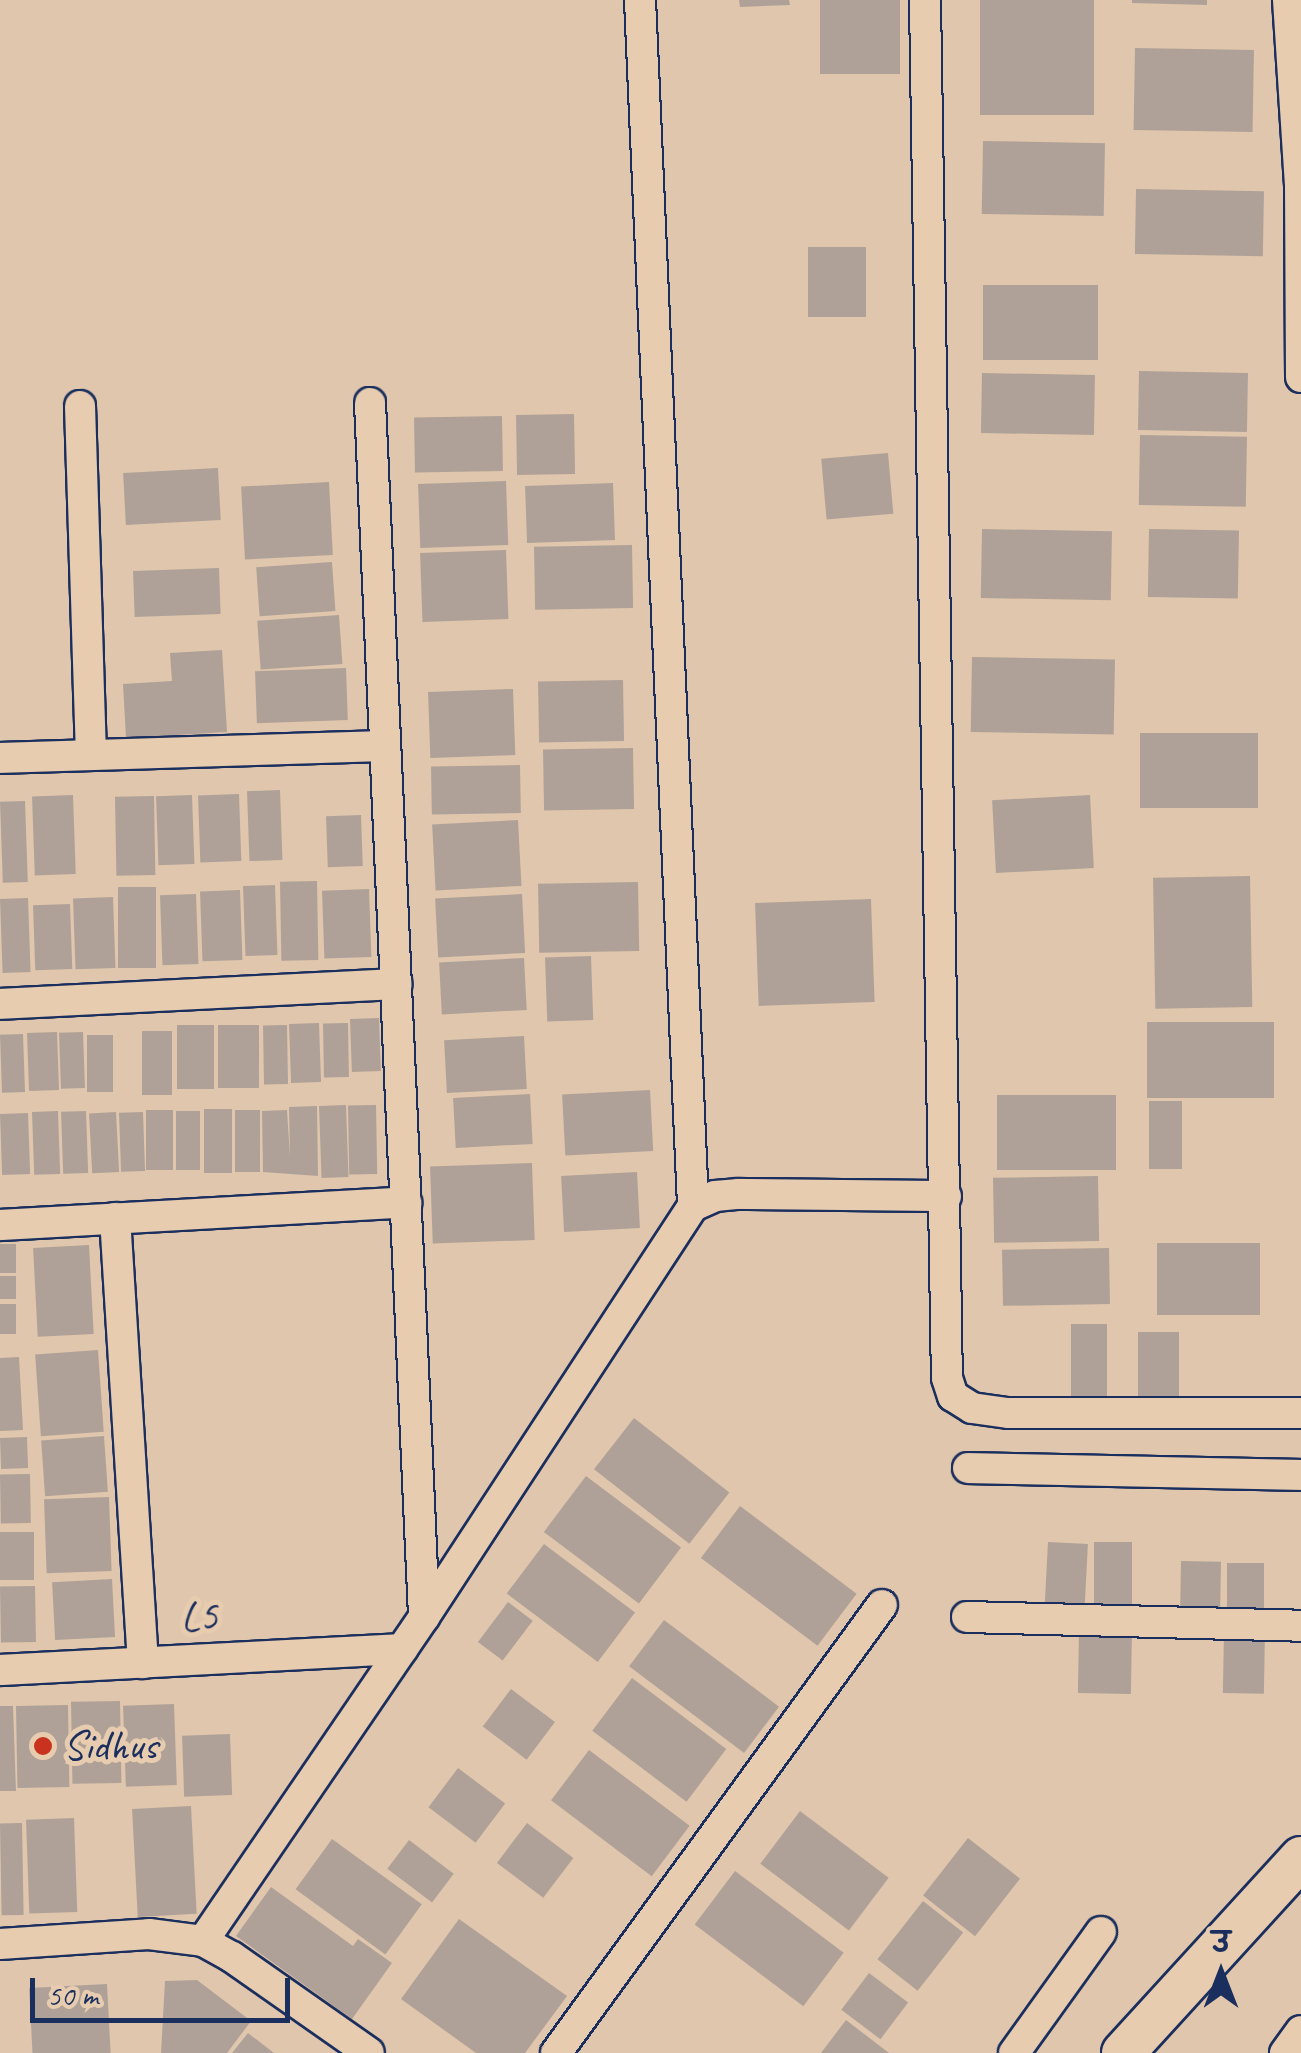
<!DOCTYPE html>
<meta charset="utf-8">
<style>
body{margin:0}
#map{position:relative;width:1301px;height:2053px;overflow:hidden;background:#e0c6ac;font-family:Caveat,"Playpen Sans Deva",sans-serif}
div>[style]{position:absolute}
.building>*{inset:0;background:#afa198;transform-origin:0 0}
.roads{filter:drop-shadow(2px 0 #1b2f5e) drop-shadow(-2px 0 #1b2f5e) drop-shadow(0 2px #1b2f5e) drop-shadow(0 -2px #1b2f5e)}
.street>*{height:30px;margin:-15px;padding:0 15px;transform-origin:15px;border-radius:15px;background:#e8ccaf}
.secondary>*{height:42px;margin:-21px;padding:0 21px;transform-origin:21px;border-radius:21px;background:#e8ccaf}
.dots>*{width:28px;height:28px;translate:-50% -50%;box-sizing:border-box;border:5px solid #e8ccaf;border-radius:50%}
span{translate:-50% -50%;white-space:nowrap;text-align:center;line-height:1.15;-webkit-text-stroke:10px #e8ccaf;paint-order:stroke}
.street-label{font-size:42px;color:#1b2f5e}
.poi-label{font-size:42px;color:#1b2f5e}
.left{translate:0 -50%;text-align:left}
.north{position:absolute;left:1171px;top:1923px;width:100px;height:100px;-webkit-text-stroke:8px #e8ccaf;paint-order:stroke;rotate:0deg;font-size:28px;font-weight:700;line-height:40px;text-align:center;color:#1b2f5e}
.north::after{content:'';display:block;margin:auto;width:35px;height:45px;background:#1b2f5e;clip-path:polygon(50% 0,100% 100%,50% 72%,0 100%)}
.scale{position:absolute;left:30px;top:1978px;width:260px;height:45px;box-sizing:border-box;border:5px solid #1b2f5e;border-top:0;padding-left:12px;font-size:30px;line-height:35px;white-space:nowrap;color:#1b2f5e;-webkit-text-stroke:8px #e8ccaf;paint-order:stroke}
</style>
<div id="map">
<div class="building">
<i style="clip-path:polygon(739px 0,789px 0,790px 5px,740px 7px)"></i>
<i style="left:820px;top:0;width:80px;height:74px"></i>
<i style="left:980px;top:0;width:114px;height:115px"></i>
<i style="clip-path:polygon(1132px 0,1207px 0,1207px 5px,1132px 3px)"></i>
<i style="left:1135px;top:48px;width:119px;height:82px;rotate:1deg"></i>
<i style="left:983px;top:141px;width:122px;height:73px;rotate:1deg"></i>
<i style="left:1136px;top:189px;width:128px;height:65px;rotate:1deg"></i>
<i style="left:808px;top:247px;width:58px;height:70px"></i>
<i style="left:983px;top:285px;width:115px;height:75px"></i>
<i style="left:1139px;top:371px;width:109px;height:59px;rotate:1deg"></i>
<i style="left:982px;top:373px;width:113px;height:60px;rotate:1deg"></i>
<i style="left:574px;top:414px;width:60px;height:58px;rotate:89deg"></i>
<i style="left:502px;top:416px;width:55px;height:88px;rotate:89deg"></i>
<i style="left:1140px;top:435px;width:107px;height:70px;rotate:1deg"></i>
<i style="left:888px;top:453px;width:61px;height:67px;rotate:85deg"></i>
<i style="left:218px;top:468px;width:52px;height:95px;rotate:87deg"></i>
<i style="left:506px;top:481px;width:64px;height:88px;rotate:88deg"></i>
<i style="left:329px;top:482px;width:73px;height:88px;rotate:87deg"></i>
<i style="left:613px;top:483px;width:57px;height:88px;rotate:88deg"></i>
<i style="left:982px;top:529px;width:130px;height:69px;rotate:1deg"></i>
<i style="left:1149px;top:529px;width:90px;height:68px;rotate:1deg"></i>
<i style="left:632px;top:545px;width:63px;height:98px;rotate:89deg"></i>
<i style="left:506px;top:550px;width:69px;height:86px;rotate:88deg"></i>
<i style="left:332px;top:562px;width:49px;height:76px;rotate:86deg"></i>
<i style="left:219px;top:568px;width:46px;height:86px;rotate:88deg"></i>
<i style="left:339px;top:615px;width:49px;height:82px;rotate:86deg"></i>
<i style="clip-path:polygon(222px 650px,227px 732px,126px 738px,123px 684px,172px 681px,170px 653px)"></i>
<i style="left:972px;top:657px;width:143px;height:75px;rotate:1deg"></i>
<i style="left:346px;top:668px;width:52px;height:91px;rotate:88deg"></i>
<i style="left:623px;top:680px;width:61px;height:85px;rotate:89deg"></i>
<i style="left:513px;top:689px;width:66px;height:85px;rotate:88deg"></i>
<i style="left:1140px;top:733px;width:118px;height:75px"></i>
<i style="left:633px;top:748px;width:61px;height:90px;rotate:89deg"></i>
<i style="left:520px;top:765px;width:48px;height:89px;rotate:89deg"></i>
<i style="left:280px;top:790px;width:70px;height:33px;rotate:88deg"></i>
<i style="left:239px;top:794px;width:67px;height:41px;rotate:88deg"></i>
<i style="left:73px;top:795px;width:79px;height:41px;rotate:88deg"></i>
<i style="left:192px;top:795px;width:69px;height:36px;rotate:88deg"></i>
<i style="left:1090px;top:795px;width:73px;height:98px;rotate:87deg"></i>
<i style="left:154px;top:796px;width:79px;height:39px;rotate:89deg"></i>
<i style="left:25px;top:801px;width:81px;height:25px;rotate:88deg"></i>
<i style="left:361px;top:815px;width:51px;height:35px;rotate:88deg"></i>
<i style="left:518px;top:820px;width:66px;height:86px;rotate:87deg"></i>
<i style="left:1250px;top:876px;width:131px;height:97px;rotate:89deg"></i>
<i style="left:317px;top:881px;width:79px;height:37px;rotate:89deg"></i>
<i style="left:638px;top:882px;width:69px;height:100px;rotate:89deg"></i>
<i style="left:275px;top:885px;width:70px;height:32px;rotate:88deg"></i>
<i style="left:118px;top:887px;width:38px;height:81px"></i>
<i style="left:369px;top:889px;width:68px;height:47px;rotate:88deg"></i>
<i style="left:240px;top:890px;width:70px;height:40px;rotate:88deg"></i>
<i style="left:196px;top:894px;width:70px;height:36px;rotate:88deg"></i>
<i style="left:522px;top:894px;width:59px;height:87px;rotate:87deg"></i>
<i style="left:113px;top:897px;width:71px;height:40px;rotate:88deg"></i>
<i style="left:28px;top:898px;width:74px;height:28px;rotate:88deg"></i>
<i style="left:871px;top:899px;width:103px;height:116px;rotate:88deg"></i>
<i style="left:70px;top:904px;width:65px;height:37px;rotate:88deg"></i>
<i style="left:591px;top:956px;width:64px;height:46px;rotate:88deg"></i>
<i style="left:524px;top:958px;width:52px;height:85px;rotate:87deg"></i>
<i style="left:379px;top:1018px;width:53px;height:29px;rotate:88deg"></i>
<i style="left:1147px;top:1022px;width:127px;height:76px"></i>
<i style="left:319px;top:1023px;width:59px;height:30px;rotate:88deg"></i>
<i style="left:348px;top:1023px;width:54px;height:25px;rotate:89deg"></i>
<i style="left:214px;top:1025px;width:64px;height:37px;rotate:90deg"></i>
<i style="left:218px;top:1025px;width:41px;height:63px"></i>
<i style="left:287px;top:1025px;width:59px;height:24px;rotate:89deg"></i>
<i style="left:142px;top:1031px;width:30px;height:64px"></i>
<i style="left:57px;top:1032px;width:58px;height:30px;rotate:88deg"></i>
<i style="left:83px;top:1032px;width:56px;height:24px;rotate:88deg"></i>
<i style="left:23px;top:1034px;width:58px;height:23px;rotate:88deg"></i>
<i style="left:87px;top:1035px;width:26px;height:57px"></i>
<i style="left:524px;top:1036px;width:53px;height:80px;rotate:87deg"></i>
<i style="left:650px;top:1090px;width:61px;height:88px;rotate:87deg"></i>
<i style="left:530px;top:1094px;width:50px;height:77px;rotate:87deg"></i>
<i style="left:997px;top:1095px;width:119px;height:75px"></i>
<i style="left:1149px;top:1101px;width:33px;height:68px"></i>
<i style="left:346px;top:1105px;width:72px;height:27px;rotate:88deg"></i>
<i style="left:376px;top:1105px;width:69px;height:28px;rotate:89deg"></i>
<i style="clip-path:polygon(317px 1106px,318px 1176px,263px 1172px,262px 1111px,287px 1110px,290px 1157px,289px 1107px)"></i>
<i style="left:204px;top:1109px;width:28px;height:64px"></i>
<i style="left:146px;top:1110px;width:27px;height:60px"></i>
<i style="left:235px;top:1110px;width:25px;height:62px"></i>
<i style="left:58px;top:1111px;width:63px;height:26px;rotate:88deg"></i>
<i style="left:86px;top:1111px;width:62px;height:25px;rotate:88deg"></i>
<i style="left:176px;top:1111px;width:24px;height:59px"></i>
<i style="left:116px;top:1112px;width:60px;height:27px;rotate:87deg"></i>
<i style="left:143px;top:1112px;width:59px;height:24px;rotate:88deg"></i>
<i style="left:28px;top:1113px;width:61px;height:28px;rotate:88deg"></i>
<i style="left:532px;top:1163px;width:77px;height:102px;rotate:88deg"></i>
<i style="left:637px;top:1172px;width:56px;height:76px;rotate:87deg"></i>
<i style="left:1098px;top:1176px;width:65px;height:105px;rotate:89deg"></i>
<i style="left:1157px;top:1243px;width:103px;height:72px"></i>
<i style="left:0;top:1244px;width:16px;height:29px"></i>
<i style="left:89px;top:1245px;width:89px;height:56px;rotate:87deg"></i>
<i style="left:1109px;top:1248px;width:56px;height:107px;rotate:89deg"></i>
<i style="left:0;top:1276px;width:16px;height:23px"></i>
<i style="left:0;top:1304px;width:16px;height:30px"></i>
<i style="left:1071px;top:1324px;width:36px;height:76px"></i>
<i style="left:1138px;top:1332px;width:41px;height:68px"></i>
<i style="left:98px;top:1350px;width:82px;height:63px;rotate:86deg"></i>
<i style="clip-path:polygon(19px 1357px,23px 1430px,0 1431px,0 1358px)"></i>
<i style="left:634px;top:1418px;width:121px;height:65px;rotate:38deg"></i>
<i style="left:104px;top:1436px;width:56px;height:63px;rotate:86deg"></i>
<i style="left:27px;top:1437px;width:31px;height:27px;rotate:88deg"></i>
<i style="left:30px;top:1474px;width:49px;height:30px;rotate:89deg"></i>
<i style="left:586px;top:1476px;width:119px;height:70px;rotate:37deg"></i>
<i style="left:109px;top:1497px;width:74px;height:65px;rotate:88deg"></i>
<i style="left:740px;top:1506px;width:146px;height:65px;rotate:37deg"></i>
<i style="left:0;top:1532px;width:34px;height:48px"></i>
<i style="left:1048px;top:1542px;width:40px;height:68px;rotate:3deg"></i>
<i style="left:1094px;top:1542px;width:38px;height:69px"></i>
<i style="left:544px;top:1544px;width:114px;height:62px;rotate:37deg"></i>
<i style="left:1181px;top:1561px;width:40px;height:54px;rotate:1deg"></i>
<i style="left:1227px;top:1563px;width:37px;height:53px"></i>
<i style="left:112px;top:1579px;width:58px;height:60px;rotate:87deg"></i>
<i style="left:35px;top:1586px;width:56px;height:35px;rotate:89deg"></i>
<i style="left:508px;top:1602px;width:31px;height:50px;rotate:37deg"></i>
<i style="left:664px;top:1620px;width:144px;height:58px;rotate:37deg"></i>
<i style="left:1224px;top:1629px;width:41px;height:64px;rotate:1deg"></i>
<i style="left:1079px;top:1630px;width:53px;height:63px;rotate:1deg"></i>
<i style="left:632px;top:1678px;width:118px;height:66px;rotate:37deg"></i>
<i style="left:511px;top:1689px;width:55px;height:47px;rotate:37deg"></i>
<i style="left:120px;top:1701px;width:82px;height:49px;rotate:89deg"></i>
<i style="left:174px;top:1704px;width:81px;height:51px;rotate:88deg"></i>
<i style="left:68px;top:1705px;width:82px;height:52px;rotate:89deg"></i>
<i style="clip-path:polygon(0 1706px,13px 1706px,16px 1791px,0 1791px)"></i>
<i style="left:230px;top:1734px;width:61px;height:48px;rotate:88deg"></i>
<i style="left:589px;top:1750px;width:126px;height:63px;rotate:37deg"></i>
<i style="left:458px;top:1768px;width:59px;height:49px;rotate:37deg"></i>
<i style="left:191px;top:1806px;width:108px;height:59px;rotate:87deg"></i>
<i style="left:800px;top:1811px;width:111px;height:66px;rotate:37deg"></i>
<i style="left:74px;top:1818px;width:94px;height:48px;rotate:88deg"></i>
<i style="left:22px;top:1823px;width:92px;height:22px;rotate:89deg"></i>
<i style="left:527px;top:1823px;width:58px;height:50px;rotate:37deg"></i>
<i style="left:968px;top:1838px;width:66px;height:73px;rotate:38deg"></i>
<i style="left:332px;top:1839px;width:111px;height:62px;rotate:36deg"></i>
<i style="left:409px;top:1840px;width:56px;height:36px;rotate:37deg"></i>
<i style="left:735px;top:1871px;width:136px;height:67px;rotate:37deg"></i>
<i style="clip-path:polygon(271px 1887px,353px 1946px,358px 1939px,392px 1963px,352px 2019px,236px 1936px)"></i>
<i style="left:923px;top:1901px;width:51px;height:74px;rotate:38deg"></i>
<i style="clip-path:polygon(459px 1919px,567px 1996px,525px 2053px,476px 2053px,401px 1999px)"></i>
<i style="left:869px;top:1973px;width:49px;height:46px;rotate:37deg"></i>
<i style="clip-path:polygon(197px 1980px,251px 2021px,227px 2053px,161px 2053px,165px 1981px)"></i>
<i style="left:107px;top:1984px;width:69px;height:78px;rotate:87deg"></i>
<i style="clip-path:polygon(846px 2020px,889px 2053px,821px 2053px)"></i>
<i style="clip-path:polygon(248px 2033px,274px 2053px,232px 2053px)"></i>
</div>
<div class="roads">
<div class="street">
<i style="left:640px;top:0;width:1207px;rotate:87.48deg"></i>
<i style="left:925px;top:0;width:1378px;rotate:89.09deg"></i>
<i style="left:947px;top:1378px;width:19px;rotate:72deg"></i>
<i style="left:953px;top:1396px;width:22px;rotate:32deg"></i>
<i style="left:972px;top:1408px;width:36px;rotate:8deg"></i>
<i style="left:1008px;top:1413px;width:293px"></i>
<i style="left:1288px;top:0;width:185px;rotate:86.3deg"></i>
<i style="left:1300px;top:185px;width:192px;rotate:89.7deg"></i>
<i style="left:370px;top:403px;width:1215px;rotate:87.45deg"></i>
<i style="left:80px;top:406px;width:349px;rotate:88.2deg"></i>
<i style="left:0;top:758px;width:385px;rotate:-1.8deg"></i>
<i style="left:0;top:1004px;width:397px;rotate:-2.9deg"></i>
<i style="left:115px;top:1218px;width:446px;rotate:86.4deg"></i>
<i style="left:0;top:1225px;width:407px;rotate:-3.2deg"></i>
<i style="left:968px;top:1468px;width:333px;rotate:1.2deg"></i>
<i style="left:967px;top:1617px;width:334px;rotate:1.5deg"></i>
<i style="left:0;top:1670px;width:403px;rotate:-3deg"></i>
<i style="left:203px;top:1941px;width:392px;rotate:-55.7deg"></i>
<i style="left:424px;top:1617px;width:491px;rotate:-56.8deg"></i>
<i style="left:693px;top:1206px;width:24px;rotate:-24deg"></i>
<i style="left:715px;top:1196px;width:24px;rotate:-5deg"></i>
<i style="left:739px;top:1194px;width:207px;rotate:0.6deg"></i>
<i style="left:0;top:1944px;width:149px;rotate:-3.8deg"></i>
<i style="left:149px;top:1934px;width:54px;rotate:7.4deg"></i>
<i style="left:203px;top:1941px;width:33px;rotate:29deg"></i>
<i style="left:232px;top:1957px;width:167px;rotate:35deg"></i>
<i style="left:556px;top:2053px;width:554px;rotate:-53.96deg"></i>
<i style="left:1014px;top:2053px;width:149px;rotate:-54.3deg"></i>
<i style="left:1285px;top:2053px;width:27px;rotate:-54deg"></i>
</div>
<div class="secondary">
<i style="left:1123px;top:2053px;width:264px;rotate:-47.6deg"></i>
</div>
</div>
<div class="dots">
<i style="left:43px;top:1746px;background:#c8321e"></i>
</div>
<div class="street-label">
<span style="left:199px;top:1617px;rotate:-3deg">L5</span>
</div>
<div class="poi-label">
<span class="left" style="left:63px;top:1746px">Sidhus</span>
</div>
<div class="north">उ</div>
<div class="scale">50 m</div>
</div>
